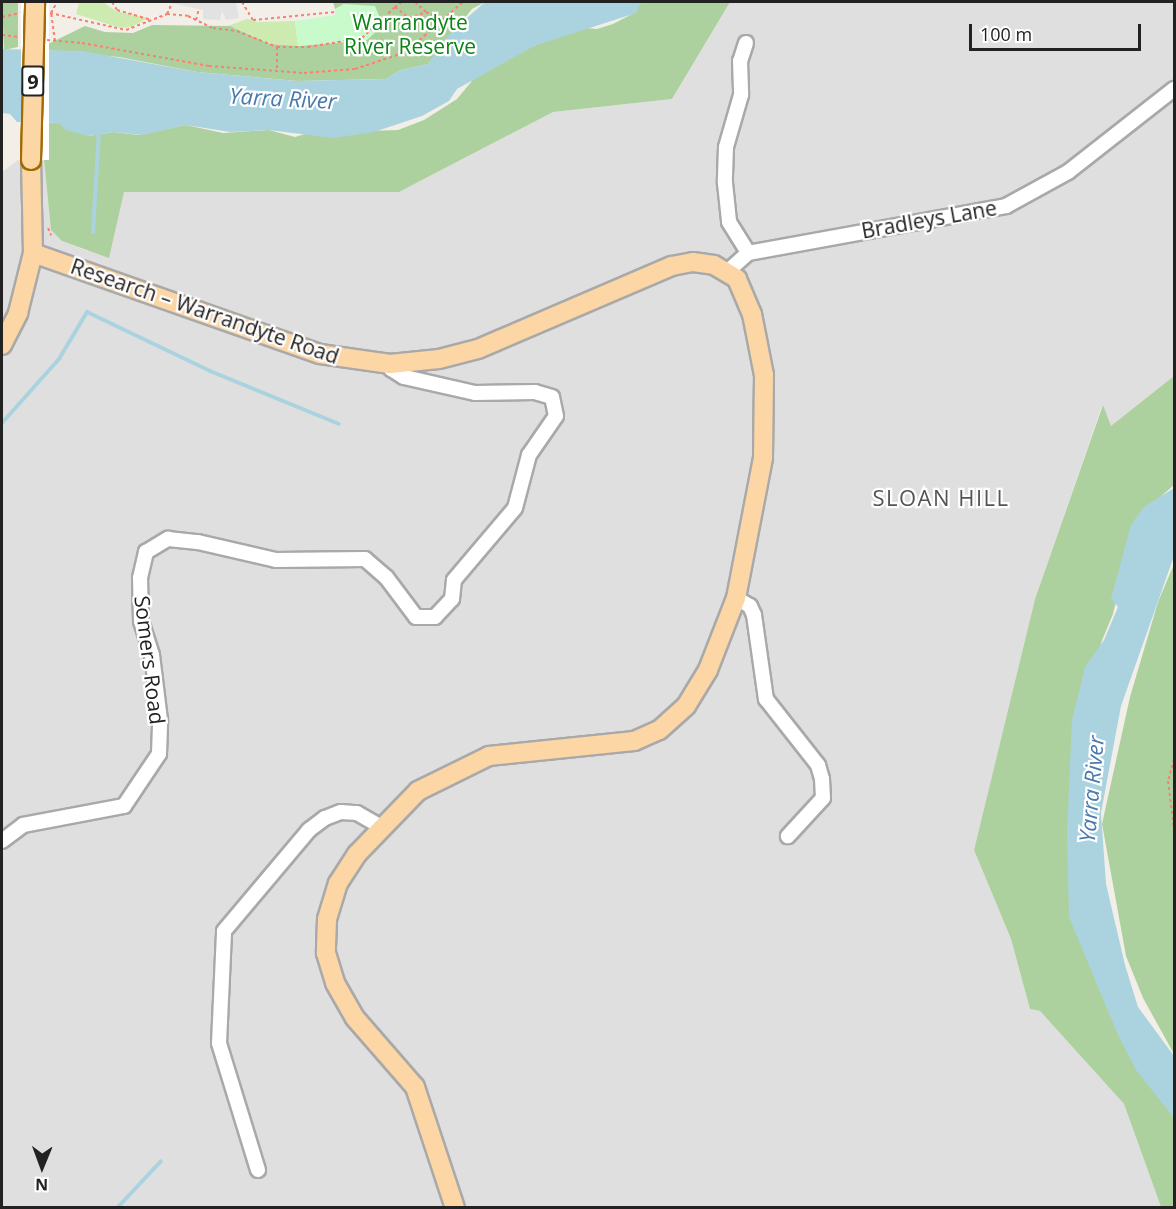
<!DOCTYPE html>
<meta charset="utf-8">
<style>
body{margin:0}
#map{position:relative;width:1176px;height:1209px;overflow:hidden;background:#f2efe9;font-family:"Open Sans",sans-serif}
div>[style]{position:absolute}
.residential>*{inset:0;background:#e0dfdf}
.grass>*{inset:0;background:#cdebb0}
.forest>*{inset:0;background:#add19e}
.park>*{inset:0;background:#c8facc}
.parking>*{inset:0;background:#e2e2e2}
.water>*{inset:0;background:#aad3df}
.pier>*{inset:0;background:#fff;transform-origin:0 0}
.stream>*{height:4px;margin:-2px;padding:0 2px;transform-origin:2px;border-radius:2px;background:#aad3df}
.path>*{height:2px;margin-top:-1px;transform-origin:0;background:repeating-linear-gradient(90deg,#fa8072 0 3px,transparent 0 6px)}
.roads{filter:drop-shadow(2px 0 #a9a9a9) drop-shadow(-2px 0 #a9a9a9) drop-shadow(0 2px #a9a9a9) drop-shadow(0 -2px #a9a9a9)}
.minor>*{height:14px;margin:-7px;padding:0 7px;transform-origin:7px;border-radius:7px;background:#fff}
.major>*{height:18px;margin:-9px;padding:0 9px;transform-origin:9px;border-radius:9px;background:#fcd6a4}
.bridges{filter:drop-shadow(2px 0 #a06b00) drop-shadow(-2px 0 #a06b00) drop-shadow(0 2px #a06b00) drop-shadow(0 -2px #a06b00)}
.major-bridge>*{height:18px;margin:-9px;padding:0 9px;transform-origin:9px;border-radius:9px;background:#fcd6a4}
span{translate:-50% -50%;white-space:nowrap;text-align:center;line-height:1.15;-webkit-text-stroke:4.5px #fff;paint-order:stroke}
.shield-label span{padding:2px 4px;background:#fff;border:2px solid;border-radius:4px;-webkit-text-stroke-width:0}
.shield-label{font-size:20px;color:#222;font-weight:700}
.park-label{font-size:21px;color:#0c8416}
.street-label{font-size:21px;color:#222}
.water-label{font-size:22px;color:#4a7aab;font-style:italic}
.neighbourhood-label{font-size:22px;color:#555;letter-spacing:1.5px}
.frame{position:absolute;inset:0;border:3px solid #222;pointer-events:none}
.north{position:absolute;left:12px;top:1137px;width:60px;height:60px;-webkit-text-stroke:4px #fff;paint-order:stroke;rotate:181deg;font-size:16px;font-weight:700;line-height:24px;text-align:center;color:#222}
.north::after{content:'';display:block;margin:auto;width:21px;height:27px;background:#222;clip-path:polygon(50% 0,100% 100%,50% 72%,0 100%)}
.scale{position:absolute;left:969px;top:24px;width:172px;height:27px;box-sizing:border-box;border:3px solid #222;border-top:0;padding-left:8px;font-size:18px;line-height:21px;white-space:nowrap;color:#222;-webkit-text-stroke:4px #fff;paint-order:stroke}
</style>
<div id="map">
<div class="residential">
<i style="clip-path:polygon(730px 2px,1174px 2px,1174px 376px,1110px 427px,1102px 406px,1035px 599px,974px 850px,1011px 939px,1030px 1009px,1040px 1011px,1124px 1104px,1161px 1207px,2px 1208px,2px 172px,18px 160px,44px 160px,51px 230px,62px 241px,88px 251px,124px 192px,399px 192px,553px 112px,672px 99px)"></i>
</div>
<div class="grass">
<i style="clip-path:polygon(75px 2px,103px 2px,116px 11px,148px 18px,131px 27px,120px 28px,76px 14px,79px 3px)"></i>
<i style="clip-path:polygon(247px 19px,258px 22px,295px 21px,298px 46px,269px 44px,235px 28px,225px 27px)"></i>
</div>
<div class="forest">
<i style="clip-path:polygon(2px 2px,18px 2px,18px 47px,4px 50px)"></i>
<i style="clip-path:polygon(333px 2px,485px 2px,472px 9px,428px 64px,401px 70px,386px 79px,297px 81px,197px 72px,119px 57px,48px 50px,48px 44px,85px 26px,105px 32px,133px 33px,152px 25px,230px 26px,269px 44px,298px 46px,367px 40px,344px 4px,335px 9px)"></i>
<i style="clip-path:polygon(641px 2px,730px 2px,672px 99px,553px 112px,399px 192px,124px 192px,109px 258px,62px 241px,51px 230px,44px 160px,45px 123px,59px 123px,89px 136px,113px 132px,139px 135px,186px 125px,223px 133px,269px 130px,295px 137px,308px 133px,398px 130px,424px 120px,457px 99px,481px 70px,576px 27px,597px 29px,613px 24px,634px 13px)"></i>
<i style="clip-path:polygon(1174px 376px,1174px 485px,1136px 518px,1113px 614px,1101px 643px,1074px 841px,1174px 1103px,1174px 1207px,1161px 1207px,1124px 1104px,1040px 1011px,1030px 1009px,1011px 939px,974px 850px,1035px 599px,1103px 405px,1111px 426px)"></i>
<i style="clip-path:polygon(1174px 564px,1174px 1054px,1143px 998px,1126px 956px,1102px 824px,1130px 697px,1158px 602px)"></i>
</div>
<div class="park">
<i style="clip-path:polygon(344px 4px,375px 6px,383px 25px,367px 40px,298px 46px,295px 21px,335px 15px,335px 9px)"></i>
</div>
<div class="parking">
<i style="clip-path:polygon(166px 2px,236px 2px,239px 18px,226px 20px,222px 11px,220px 20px,203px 19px,203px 10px)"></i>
</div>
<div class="water">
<i style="clip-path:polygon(485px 2px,641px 2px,636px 13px,534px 46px,457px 89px,449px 101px,422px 116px,374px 132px,333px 138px,269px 130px,230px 132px,186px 125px,142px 135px,113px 132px,89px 136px,66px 130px,59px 123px,17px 122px,10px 114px,2px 113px,2px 49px,82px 51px,197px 72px,297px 81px,386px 79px,401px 70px,428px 64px,452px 31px)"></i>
<i style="clip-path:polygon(1174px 488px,1174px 556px,1121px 706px,1101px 813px,1106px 884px,1125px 965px,1138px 1007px,1174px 1056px,1174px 1118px,1136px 1070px,1118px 1035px,1069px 917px,1067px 833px,1072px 720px,1085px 667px,1104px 640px,1118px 607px,1111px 599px,1131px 525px,1144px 507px)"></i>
</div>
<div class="pier">
<i style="left:21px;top:2px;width:28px;height:158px"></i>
</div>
<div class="stream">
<i style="left:93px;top:232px;width:101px;rotate:-86.6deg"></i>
<i style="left:2px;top:423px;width:86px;rotate:-48.3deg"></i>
<i style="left:59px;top:359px;width:55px;rotate:-59.2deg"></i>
<i style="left:87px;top:312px;width:136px;rotate:25.6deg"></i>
<i style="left:210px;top:371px;width:139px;rotate:22.3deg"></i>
<i style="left:117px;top:1208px;width:64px;rotate:-46.9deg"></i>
</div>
<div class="path">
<i style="left:112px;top:2px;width:9px;rotate:58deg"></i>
<i style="left:117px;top:10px;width:36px;rotate:16deg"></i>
<i style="left:242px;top:2px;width:21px;rotate:59deg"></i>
<i style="left:253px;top:20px;width:82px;rotate:-5.6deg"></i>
<i style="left:402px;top:2px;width:9px;rotate:144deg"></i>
<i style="left:395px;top:7px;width:18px;rotate:38deg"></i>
<i style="left:409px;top:18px;width:18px;rotate:-19deg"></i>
<i style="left:426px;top:12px;width:19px;rotate:28deg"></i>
<i style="left:415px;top:2px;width:15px;rotate:42deg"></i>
<i style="left:50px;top:13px;width:78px;rotate:12.6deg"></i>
<i style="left:126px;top:30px;width:44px;rotate:-21.3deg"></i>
<i style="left:167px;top:14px;width:12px;rotate:-66deg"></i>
<i style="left:167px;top:14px;width:21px;rotate:5deg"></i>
<i style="left:188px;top:16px;width:28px;rotate:26deg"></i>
<i style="left:213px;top:28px;width:24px;rotate:7deg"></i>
<i style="left:237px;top:31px;width:43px;rotate:21.8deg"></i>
<i style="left:277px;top:47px;width:31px"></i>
<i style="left:308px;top:47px;width:55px;rotate:-9.5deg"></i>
<i style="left:362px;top:38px;width:45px;rotate:-43.2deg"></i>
<i style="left:2px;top:17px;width:18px;rotate:-13deg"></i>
<i style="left:196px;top:20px;width:11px;rotate:-75deg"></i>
<i style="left:2px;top:35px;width:18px;rotate:6deg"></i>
<i style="left:47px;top:40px;width:35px;rotate:5deg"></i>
<i style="left:82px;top:43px;width:129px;rotate:10.3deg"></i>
<i style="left:209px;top:66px;width:95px;rotate:4.2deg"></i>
<i style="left:304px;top:73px;width:51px;rotate:-4.5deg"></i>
<i style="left:355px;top:69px;width:54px;rotate:-18.4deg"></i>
<i style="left:406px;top:52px;width:76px;rotate:-41.3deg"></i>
<i style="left:55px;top:41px;width:28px;rotate:-98deg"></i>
<i style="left:51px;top:13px;width:13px;rotate:-61deg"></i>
<i style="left:277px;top:47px;width:24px;rotate:90deg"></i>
<i style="left:48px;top:228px;width:8px;rotate:67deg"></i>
<i style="left:1174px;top:759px;width:23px;rotate:105deg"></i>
<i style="left:1168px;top:781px;width:48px;rotate:82.9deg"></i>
</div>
<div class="roads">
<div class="minor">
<i style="left:746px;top:43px;width:19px;rotate:108deg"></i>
<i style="left:740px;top:61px;width:34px;rotate:88deg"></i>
<i style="left:741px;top:95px;width:54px;rotate:106.1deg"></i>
<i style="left:726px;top:147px;width:36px;rotate:92deg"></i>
<i style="left:725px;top:183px;width:39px;rotate:84deg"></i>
<i style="left:729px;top:222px;width:36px;rotate:58deg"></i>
<i style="left:727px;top:272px;width:28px;rotate:-42deg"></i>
<i style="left:748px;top:253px;width:262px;rotate:-10.3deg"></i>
<i style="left:1006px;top:206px;width:71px;rotate:-28.7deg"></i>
<i style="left:1068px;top:172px;width:135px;rotate:-38.1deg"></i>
<i style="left:736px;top:598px;width:16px;rotate:30deg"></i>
<i style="left:750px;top:606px;width:10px;rotate:66deg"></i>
<i style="left:754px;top:615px;width:85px;rotate:81.9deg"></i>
<i style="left:766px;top:699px;width:84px;rotate:51.8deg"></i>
<i style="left:818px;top:765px;width:15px;rotate:74deg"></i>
<i style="left:822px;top:779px;width:19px;rotate:87deg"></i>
<i style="left:823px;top:798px;width:52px;rotate:132.6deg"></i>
<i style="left:2px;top:841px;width:26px;rotate:-37deg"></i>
<i style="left:23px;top:825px;width:103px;rotate:-10.7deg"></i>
<i style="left:124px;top:806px;width:63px;rotate:-56.1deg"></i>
<i style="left:159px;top:754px;width:34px;rotate:-88deg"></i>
<i style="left:160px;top:720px;width:65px;rotate:-97deg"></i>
<i style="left:152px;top:655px;width:36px;rotate:-108deg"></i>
<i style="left:141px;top:621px;width:43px;rotate:-91.3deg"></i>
<i style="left:140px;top:578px;width:27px;rotate:-77deg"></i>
<i style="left:146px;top:552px;width:26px;rotate:-31deg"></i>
<i style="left:168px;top:539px;width:30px;rotate:6deg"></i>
<i style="left:198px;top:542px;width:80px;rotate:13deg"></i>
<i style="left:276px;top:560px;width:89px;rotate:-0.6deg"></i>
<i style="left:365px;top:559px;width:28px;rotate:41deg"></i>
<i style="left:386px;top:577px;width:50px;rotate:53.1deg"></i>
<i style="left:416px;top:617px;width:19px"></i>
<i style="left:435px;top:617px;width:25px;rotate:-47deg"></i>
<i style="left:452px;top:599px;width:19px;rotate:-84deg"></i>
<i style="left:454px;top:580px;width:94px;rotate:-49.7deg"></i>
<i style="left:515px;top:508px;width:55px;rotate:-75.2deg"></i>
<i style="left:529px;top:455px;width:47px;rotate:-55.3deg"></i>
<i style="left:556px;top:416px;width:19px;rotate:-102deg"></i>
<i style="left:552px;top:397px;width:18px;rotate:-164deg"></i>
<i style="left:535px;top:392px;width:60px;rotate:179deg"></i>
<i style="left:475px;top:393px;width:73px;rotate:-167.3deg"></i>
<i style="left:404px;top:377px;width:15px;rotate:-148deg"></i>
<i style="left:391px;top:369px;width:5px;rotate:-101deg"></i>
<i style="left:258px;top:1170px;width:133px;rotate:-107.1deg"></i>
<i style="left:219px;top:1043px;width:112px;rotate:-87.4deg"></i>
<i style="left:224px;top:931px;width:132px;rotate:-49.9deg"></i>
<i style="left:309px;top:830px;width:20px;rotate:-37deg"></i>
<i style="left:325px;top:818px;width:17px;rotate:-21deg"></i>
<i style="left:341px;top:812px;width:16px;rotate:4deg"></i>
<i style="left:357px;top:813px;width:28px;rotate:30deg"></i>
</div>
<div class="major">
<i style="left:33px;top:253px;width:304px;rotate:19.4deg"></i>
<i style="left:320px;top:354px;width:71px;rotate:8.1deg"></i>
<i style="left:390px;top:364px;width:49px;rotate:-5.8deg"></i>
<i style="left:439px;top:359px;width:40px;rotate:-14.4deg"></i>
<i style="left:478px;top:349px;width:211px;rotate:-23.2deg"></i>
<i style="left:672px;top:266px;width:21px;rotate:-11deg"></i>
<i style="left:693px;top:262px;width:21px;rotate:8deg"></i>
<i style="left:714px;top:265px;width:27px;rotate:31deg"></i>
<i style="left:737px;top:279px;width:38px;rotate:67deg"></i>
<i style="left:752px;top:314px;width:62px;rotate:78.9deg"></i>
<i style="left:764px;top:375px;width:83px;rotate:90.7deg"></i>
<i style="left:763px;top:458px;width:143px;rotate:100.9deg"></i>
<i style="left:736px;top:598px;width:77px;rotate:111.3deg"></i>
<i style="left:708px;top:670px;width:42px;rotate:121.4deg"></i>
<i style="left:686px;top:706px;width:36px;rotate:138deg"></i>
<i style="left:659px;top:730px;width:27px;rotate:156deg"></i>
<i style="left:634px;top:741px;width:146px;rotate:174.1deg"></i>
<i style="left:489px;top:756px;width:79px;rotate:153.8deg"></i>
<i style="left:418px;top:791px;width:88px;rotate:134.1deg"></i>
<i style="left:357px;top:854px;width:35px;rotate:123deg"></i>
<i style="left:338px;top:883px;width:38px;rotate:107deg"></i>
<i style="left:327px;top:919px;width:34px;rotate:92deg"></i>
<i style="left:326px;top:953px;width:31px;rotate:73deg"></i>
<i style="left:335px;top:983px;width:40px;rotate:60.3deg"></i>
<i style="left:355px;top:1018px;width:91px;rotate:49deg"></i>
<i style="left:415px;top:1087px;width:127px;rotate:71.7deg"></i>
<i style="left:2px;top:345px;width:36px;rotate:-63deg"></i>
<i style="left:18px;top:313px;width:62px;rotate:-76deg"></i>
<i style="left:33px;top:253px;width:93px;rotate:-91.2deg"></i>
</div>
</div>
<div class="bridges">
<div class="major-bridge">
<i style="left:31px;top:160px;width:158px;rotate:-88.5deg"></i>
</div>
</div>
<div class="shield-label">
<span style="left:33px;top:81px">9</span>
</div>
<div class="park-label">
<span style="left:410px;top:34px">Warrandyte<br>River Reserve</span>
</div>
<div class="street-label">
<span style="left:929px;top:219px;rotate:-10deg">Bradleys Lane</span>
<span style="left:205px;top:311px;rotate:19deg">Research – Warrandyte Road</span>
<span style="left:150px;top:660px;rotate:83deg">Somers Road</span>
</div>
<div class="water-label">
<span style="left:283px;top:98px;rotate:3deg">Yarra River</span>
<span style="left:1091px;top:789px;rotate:-85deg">Yarra River</span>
</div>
<div class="neighbourhood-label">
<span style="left:941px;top:498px">SLOAN HILL</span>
</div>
<div class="frame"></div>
<div class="north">N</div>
<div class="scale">100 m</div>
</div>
